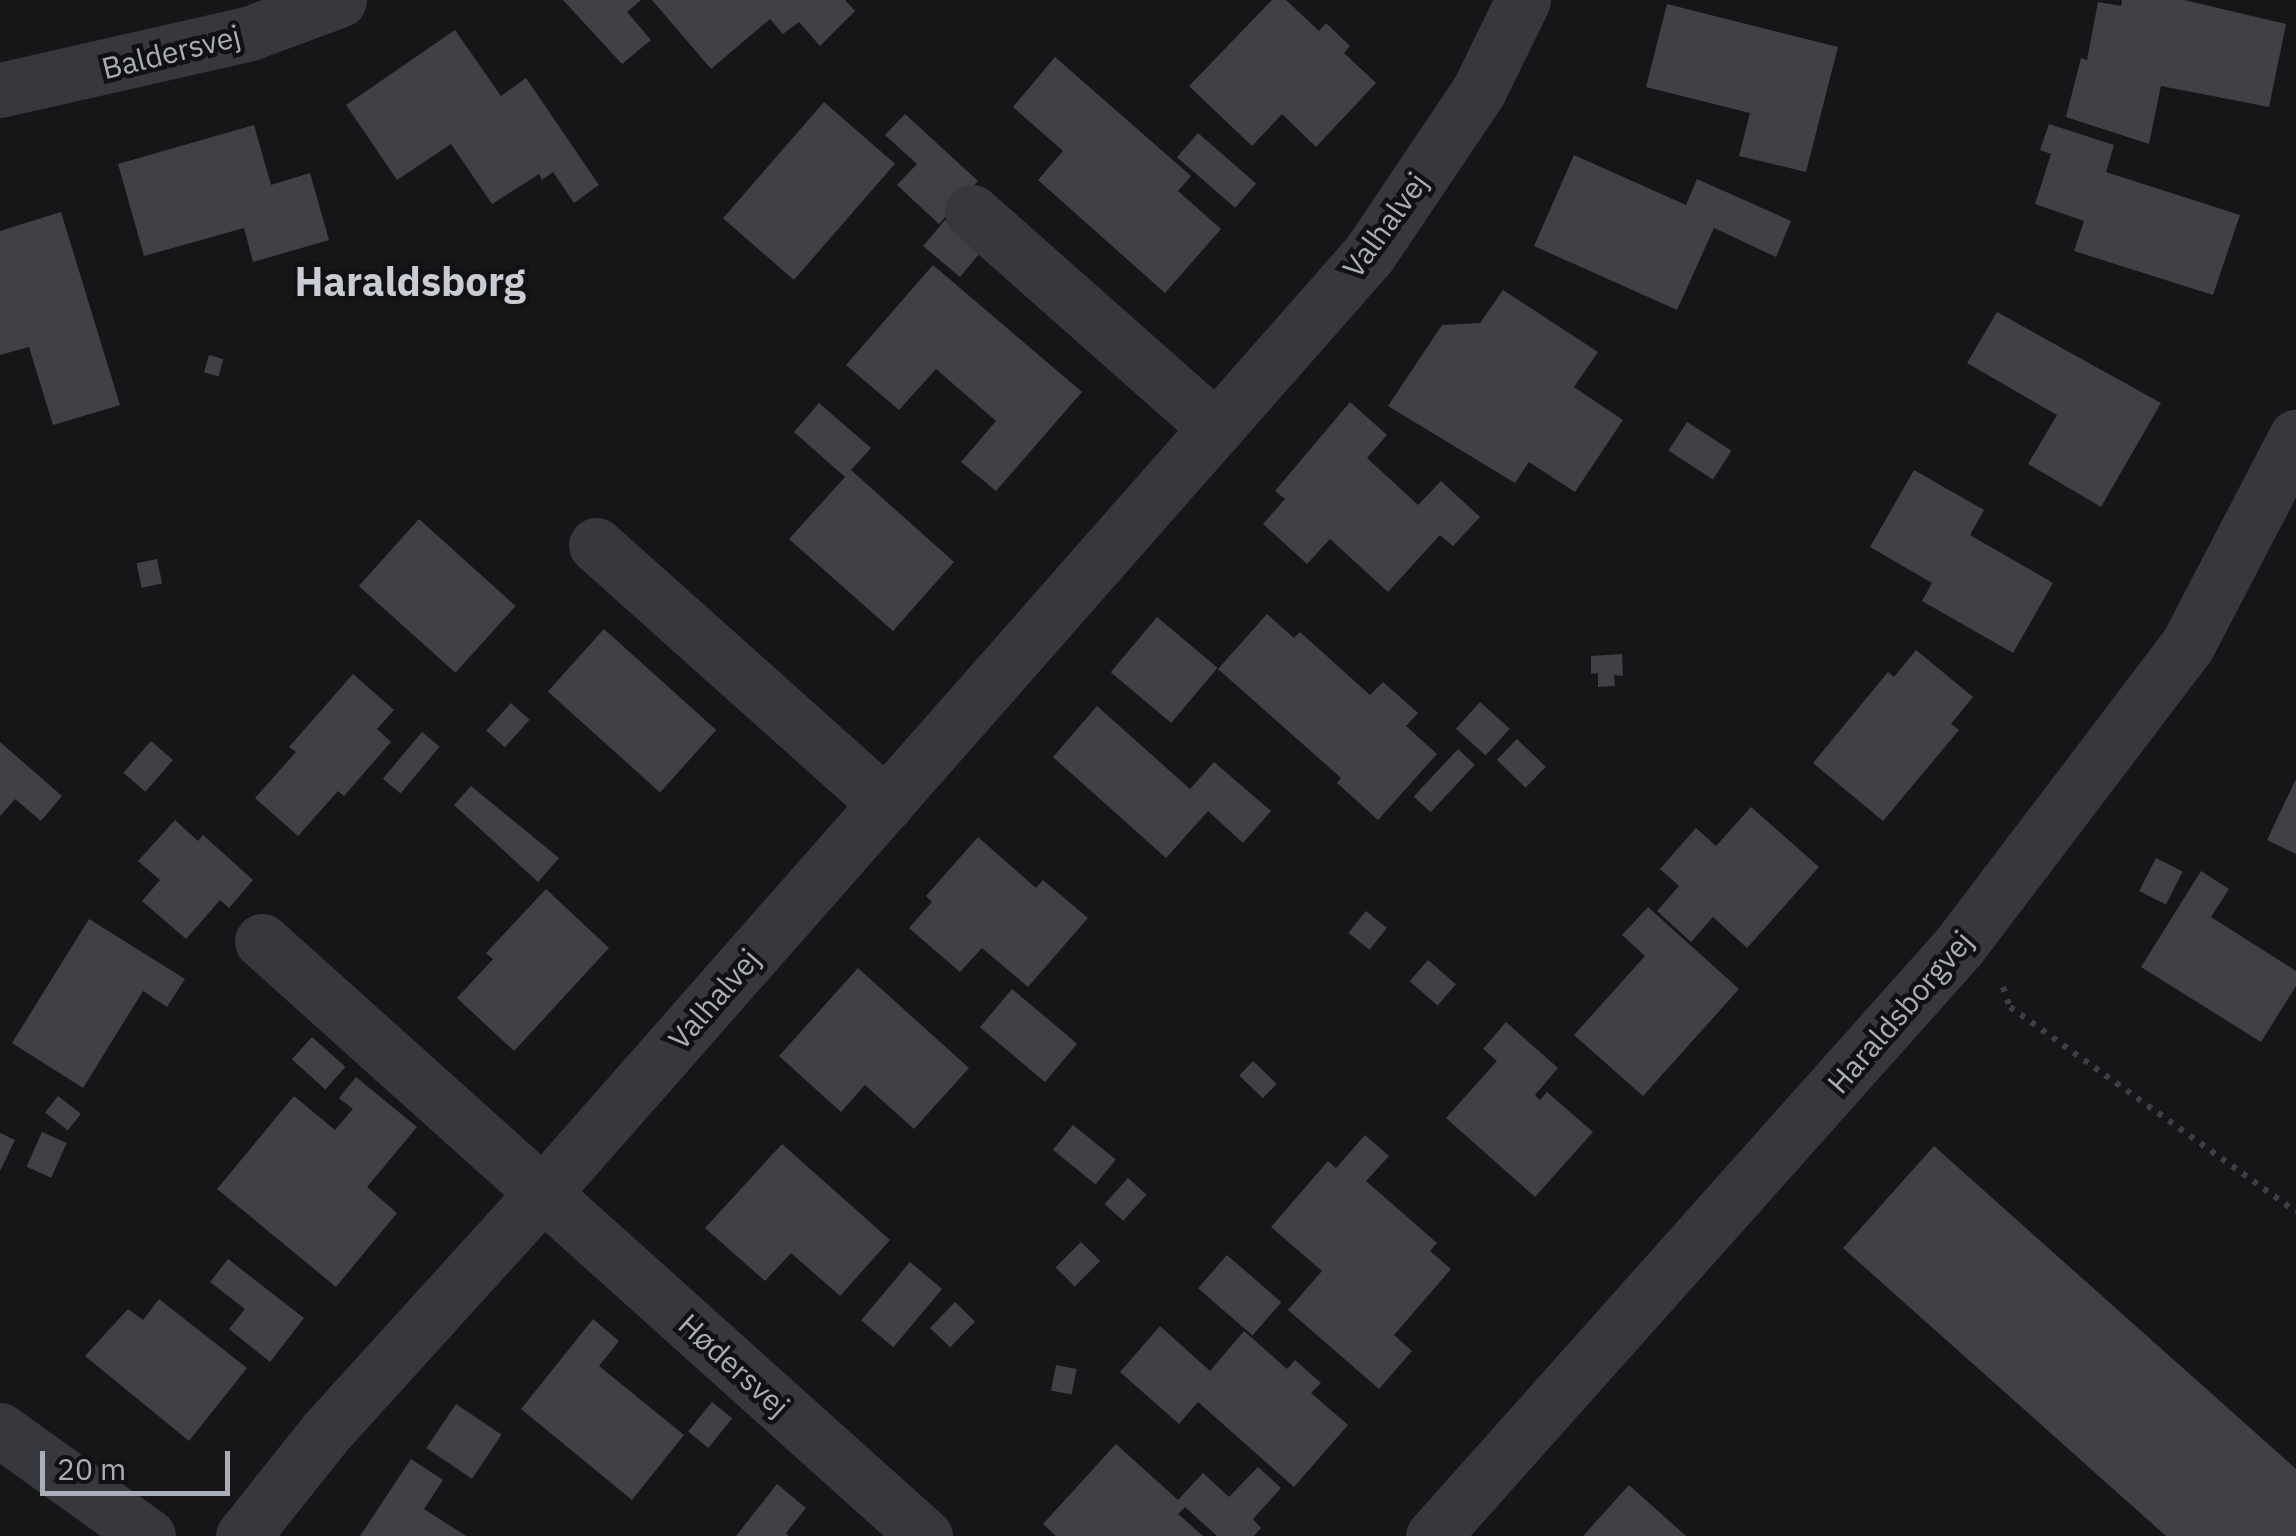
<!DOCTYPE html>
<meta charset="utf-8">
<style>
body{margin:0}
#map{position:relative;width:2296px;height:1536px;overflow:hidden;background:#161618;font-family:"IBM Plex Sans",sans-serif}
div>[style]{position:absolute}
.building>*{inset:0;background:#404145;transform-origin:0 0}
.path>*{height:6px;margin-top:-3px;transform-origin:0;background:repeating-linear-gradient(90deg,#3d3f44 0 5px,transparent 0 13px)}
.minor>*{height:55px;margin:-27.5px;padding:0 27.5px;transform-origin:27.5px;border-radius:27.5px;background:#37383d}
span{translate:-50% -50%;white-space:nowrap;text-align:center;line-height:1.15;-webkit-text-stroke:9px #111113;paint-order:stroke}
.street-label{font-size:30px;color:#a8adb8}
.district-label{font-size:40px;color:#c9ccd4;font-weight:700}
.scale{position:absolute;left:40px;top:1451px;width:190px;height:45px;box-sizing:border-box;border:5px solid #a8adb8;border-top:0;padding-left:12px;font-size:30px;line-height:35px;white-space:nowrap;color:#a8adb8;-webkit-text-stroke:8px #111113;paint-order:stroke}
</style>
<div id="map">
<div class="building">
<i style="clip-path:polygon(563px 0,641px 0,627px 12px,651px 40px,622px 64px)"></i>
<i style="clip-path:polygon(652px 0,845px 0,855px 11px,820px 46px,799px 22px,783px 34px,770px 19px,711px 69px)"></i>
<i style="clip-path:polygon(1272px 0,1286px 0,1319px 31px,1326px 23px,1350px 46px,1344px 53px,1376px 83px,1316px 147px,1282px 114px,1252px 146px,1189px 86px)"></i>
<i style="clip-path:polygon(2122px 0,2184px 0,2286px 24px,2269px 107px,2161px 86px,2149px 144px,2066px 117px,2081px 58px,2087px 60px,2098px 2px,2121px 6px)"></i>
<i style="clip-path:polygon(1667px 4px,1838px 47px,1806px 172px,1739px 156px,1750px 113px,1646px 87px)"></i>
<i style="clip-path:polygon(455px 30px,501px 96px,526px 78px,599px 185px,574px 203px,553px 172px,542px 180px,539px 174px,492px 204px,451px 144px,397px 180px,346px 105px)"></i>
<i style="clip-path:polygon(1055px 57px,1191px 176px,1178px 191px,1221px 229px,1165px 293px,1038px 180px,1063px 151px,1013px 107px)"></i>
<i style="left:824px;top:102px;width:94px;height:154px;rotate:41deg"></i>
<i style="clip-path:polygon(905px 114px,978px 181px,939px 224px,897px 185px,917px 164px,885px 135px)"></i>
<i style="clip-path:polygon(2049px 124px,2114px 145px,2106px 172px,2240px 215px,2213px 295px,2074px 251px,2084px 221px,2035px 204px,2051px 154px,2040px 150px)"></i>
<i style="clip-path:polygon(254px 125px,271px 185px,310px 173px,329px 240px,253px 262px,244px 228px,144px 256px,118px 164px)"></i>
<i style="left:1198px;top:133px;width:77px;height:32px;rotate:41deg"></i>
<i style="clip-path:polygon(1574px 155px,1686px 205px,1697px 179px,1791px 221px,1776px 257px,1714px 228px,1677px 310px,1534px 246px)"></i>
<i style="clip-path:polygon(61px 212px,120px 405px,53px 425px,29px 347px,0 355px,0 231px)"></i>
<i style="left:945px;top:220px;width:48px;height:34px;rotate:40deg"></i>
<i style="clip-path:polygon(933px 265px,1082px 392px,996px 491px,961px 462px,996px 421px,936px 369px,899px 410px,846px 365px)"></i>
<i style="clip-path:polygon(1503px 290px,1598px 352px,1574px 387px,1623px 420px,1575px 492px,1529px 462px,1515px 483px,1388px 406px,1442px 325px,1480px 323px)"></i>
<i style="clip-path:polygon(1997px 312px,2161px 403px,2101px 507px,2028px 464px,2057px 415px,1967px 363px)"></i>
<i style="left:209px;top:355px;width:15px;height:18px;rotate:16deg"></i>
<i style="clip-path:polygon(1350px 402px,1387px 435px,1367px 458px,1418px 505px,1441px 481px,1480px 517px,1453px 546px,1440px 535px,1388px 592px,1330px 539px,1307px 564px,1263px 524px,1285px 499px,1275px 491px)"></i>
<i style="clip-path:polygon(819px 403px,871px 448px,851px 470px,954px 562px,893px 631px,789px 539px,845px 477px,794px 432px)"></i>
<i style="left:1687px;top:422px;width:53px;height:34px;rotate:33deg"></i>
<i style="clip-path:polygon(1914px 470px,1984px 510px,1970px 535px,2053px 583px,2013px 653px,1922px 601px,1932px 583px,1870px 547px)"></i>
<i style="left:419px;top:519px;width:130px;height:90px;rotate:42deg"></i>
<i style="left:157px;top:559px;width:25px;height:21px;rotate:78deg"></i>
<i style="clip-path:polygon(1267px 614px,1294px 638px,1300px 632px,1370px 695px,1383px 682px,1418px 713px,1406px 726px,1437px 754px,1378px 820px,1337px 783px,1341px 778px,1218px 669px)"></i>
<i style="left:1157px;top:617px;width:79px;height:72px;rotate:40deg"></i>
<i style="left:604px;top:629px;width:151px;height:84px;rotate:42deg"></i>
<i style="clip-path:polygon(1916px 650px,1973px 697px,1951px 724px,1959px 730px,1883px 821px,1813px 763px,1888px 672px,1894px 677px)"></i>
<i style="clip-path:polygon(1622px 654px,1623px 676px,1614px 675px,1615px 686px,1598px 687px,1598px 673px,1591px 674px,1591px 656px)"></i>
<i style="clip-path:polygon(353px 674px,394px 710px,377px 729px,391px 742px,344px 796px,338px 791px,298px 836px,255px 798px,296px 752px,289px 747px)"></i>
<i style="left:1480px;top:702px;width:40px;height:36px;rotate:42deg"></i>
<i style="left:511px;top:703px;width:25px;height:37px;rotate:42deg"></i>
<i style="clip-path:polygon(1097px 706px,1190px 789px,1214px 762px,1271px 811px,1243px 843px,1208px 811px,1166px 858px,1053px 757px)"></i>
<i style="left:422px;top:732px;width:23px;height:61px;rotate:40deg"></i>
<i style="left:1517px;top:739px;width:40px;height:29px;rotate:44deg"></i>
<i style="left:151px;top:741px;width:29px;height:42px;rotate:41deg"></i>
<i style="clip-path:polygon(0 742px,62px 796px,41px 821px,15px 799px,0 816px)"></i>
<i style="left:1458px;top:749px;width:23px;height:65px;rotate:43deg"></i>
<i style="clip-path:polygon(2296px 779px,2296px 854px,2267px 840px)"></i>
<i style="clip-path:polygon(471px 786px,559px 858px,538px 882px,454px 805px)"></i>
<i style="clip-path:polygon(1751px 807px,1819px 867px,1747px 948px,1713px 917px,1691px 942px,1657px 911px,1679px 886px,1660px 869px,1696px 828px,1716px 846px)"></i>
<i style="clip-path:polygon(175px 820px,198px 841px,203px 835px,253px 880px,229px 908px,220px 900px,186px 939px,142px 901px,160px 880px,138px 861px)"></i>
<i style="clip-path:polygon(978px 837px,1036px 888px,1043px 880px,1088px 918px,1028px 987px,982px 948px,960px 972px,909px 928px,932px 902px,926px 896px)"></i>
<i style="left:2156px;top:858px;width:30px;height:37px;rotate:27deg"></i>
<i style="clip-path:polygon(2201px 871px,2229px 889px,2211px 917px,2296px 971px,2296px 986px,2261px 1042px,2141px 967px)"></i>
<i style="clip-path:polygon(546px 889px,609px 948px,514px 1051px,457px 998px,493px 959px,486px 953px)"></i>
<i style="clip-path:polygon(1648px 907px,1739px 989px,1643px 1096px,1574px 1035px,1645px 956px,1622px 935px)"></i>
<i style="left:1366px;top:911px;width:27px;height:28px;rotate:39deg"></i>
<i style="clip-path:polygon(89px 919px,185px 979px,167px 1007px,143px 991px,83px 1088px,12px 1043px)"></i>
<i style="left:1428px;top:960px;width:37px;height:28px;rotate:41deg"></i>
<i style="clip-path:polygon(858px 968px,969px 1068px,914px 1129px,865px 1085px,841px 1112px,779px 1056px)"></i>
<i style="left:1012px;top:989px;width:85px;height:50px;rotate:40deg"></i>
<i style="clip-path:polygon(1506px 1022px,1558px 1068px,1535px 1095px,1540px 1100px,1547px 1092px,1593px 1132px,1535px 1197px,1446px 1118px,1497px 1061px,1483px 1049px)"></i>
<i style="left:312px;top:1037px;width:45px;height:30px;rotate:42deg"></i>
<i style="left:1253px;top:1061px;width:33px;height:20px;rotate:44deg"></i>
<i style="clip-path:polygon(356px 1077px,417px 1127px,367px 1187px,397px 1213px,336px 1287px,217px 1189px,294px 1096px,335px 1130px,353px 1109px,339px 1098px)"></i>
<i style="left:58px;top:1096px;width:29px;height:21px;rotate:38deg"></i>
<i style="left:1073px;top:1125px;width:55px;height:32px;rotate:39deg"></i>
<i style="left:42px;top:1132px;width:27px;height:38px;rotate:24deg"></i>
<i style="clip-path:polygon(0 1133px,15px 1140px,0 1171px)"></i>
<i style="clip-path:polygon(1365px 1135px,1389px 1156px,1366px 1181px,1437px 1243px,1430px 1251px,1451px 1269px,1394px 1335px,1412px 1351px,1379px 1389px,1288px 1310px,1322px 1271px,1271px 1227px,1328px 1161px,1336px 1168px)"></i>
<i style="clip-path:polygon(782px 1144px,890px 1240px,840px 1296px,791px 1253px,765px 1281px,705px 1228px)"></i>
<i style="clip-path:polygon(1934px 1146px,2296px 1469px,2296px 1536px,2166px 1536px,1843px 1248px)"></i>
<i style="left:1128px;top:1178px;width:25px;height:35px;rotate:42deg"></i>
<i style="left:1081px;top:1242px;width:27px;height:36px;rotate:45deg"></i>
<i style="left:1227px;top:1255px;width:72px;height:44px;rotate:41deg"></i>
<i style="clip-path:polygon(228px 1259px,304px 1318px,270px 1362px,229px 1329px,245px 1309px,210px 1282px)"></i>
<i style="left:910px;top:1262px;width:42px;height:76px;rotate:40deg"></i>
<i style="clip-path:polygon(159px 1299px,247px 1368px,189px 1441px,85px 1356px,128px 1309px,143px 1320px)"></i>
<i style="left:955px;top:1302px;width:28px;height:36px;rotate:44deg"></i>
<i style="clip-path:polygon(593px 1319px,619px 1341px,599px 1366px,684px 1435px,632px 1500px,521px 1409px)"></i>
<i style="clip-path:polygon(1160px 1326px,1210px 1371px,1244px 1331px,1287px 1369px,1295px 1360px,1321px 1383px,1311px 1393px,1348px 1425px,1294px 1487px,1198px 1402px,1179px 1424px,1120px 1372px)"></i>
<i style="left:1056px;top:1365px;width:21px;height:26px;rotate:11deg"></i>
<i style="left:712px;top:1402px;width:26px;height:38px;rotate:39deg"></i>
<i style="left:456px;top:1404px;width:55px;height:53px;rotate:34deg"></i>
<i style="clip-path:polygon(1116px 1444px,1178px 1500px,1203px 1473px,1229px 1497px,1258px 1467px,1281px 1488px,1253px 1519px,1261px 1528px,1254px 1536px,1217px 1536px,1185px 1507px,1178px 1514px,1203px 1536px,1056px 1536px,1043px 1524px)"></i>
<i style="clip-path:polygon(411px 1459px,443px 1480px,424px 1509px,466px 1536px,360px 1536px)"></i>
<i style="clip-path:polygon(777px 1484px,806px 1508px,786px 1533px,789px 1536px,736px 1536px)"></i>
<i style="clip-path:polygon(1629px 1485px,1686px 1536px,1583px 1536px)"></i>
</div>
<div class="path">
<i style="left:2003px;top:987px;width:21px;rotate:71deg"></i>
<i style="left:2010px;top:1007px;width:352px;rotate:35.6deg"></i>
</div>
<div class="minor">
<i style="left:0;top:90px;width:256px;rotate:-12.8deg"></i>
<i style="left:250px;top:33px;width:95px;rotate:-20.3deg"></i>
<i style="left:972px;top:212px;width:326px;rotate:41.5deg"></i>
<i style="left:596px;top:545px;width:389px;rotate:41.8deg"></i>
<i style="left:262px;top:941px;width:891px;rotate:41.91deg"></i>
<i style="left:0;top:1430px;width:182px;rotate:35.6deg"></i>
<i style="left:243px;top:1536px;width:130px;rotate:-51.5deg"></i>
<i style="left:324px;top:1434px;width:324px;rotate:-47.8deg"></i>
<i style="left:542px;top:1194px;width:1252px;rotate:-48.66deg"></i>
<i style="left:1369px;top:254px;width:197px;rotate:-56.1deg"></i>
<i style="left:1479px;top:90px;width:100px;rotate:-63.9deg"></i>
<i style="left:1433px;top:1536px;width:790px;rotate:-48.28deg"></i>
<i style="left:1959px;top:946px;width:377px;rotate:-52.8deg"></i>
<i style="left:2187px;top:646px;width:236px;rotate:-62.5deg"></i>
</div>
<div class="street-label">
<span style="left:171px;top:52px;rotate:-14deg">Baldersvej</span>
<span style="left:1385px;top:225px;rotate:-54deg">Valhalvej</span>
<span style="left:714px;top:999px;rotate:-49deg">Valhalvej</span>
<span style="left:1900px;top:1012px;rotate:-49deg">Haraldsborgvej</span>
<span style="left:734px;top:1365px;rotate:42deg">Hødersvej</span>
</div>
<div class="district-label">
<span style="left:410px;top:281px">Haraldsborg</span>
</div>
<div class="scale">20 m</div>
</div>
